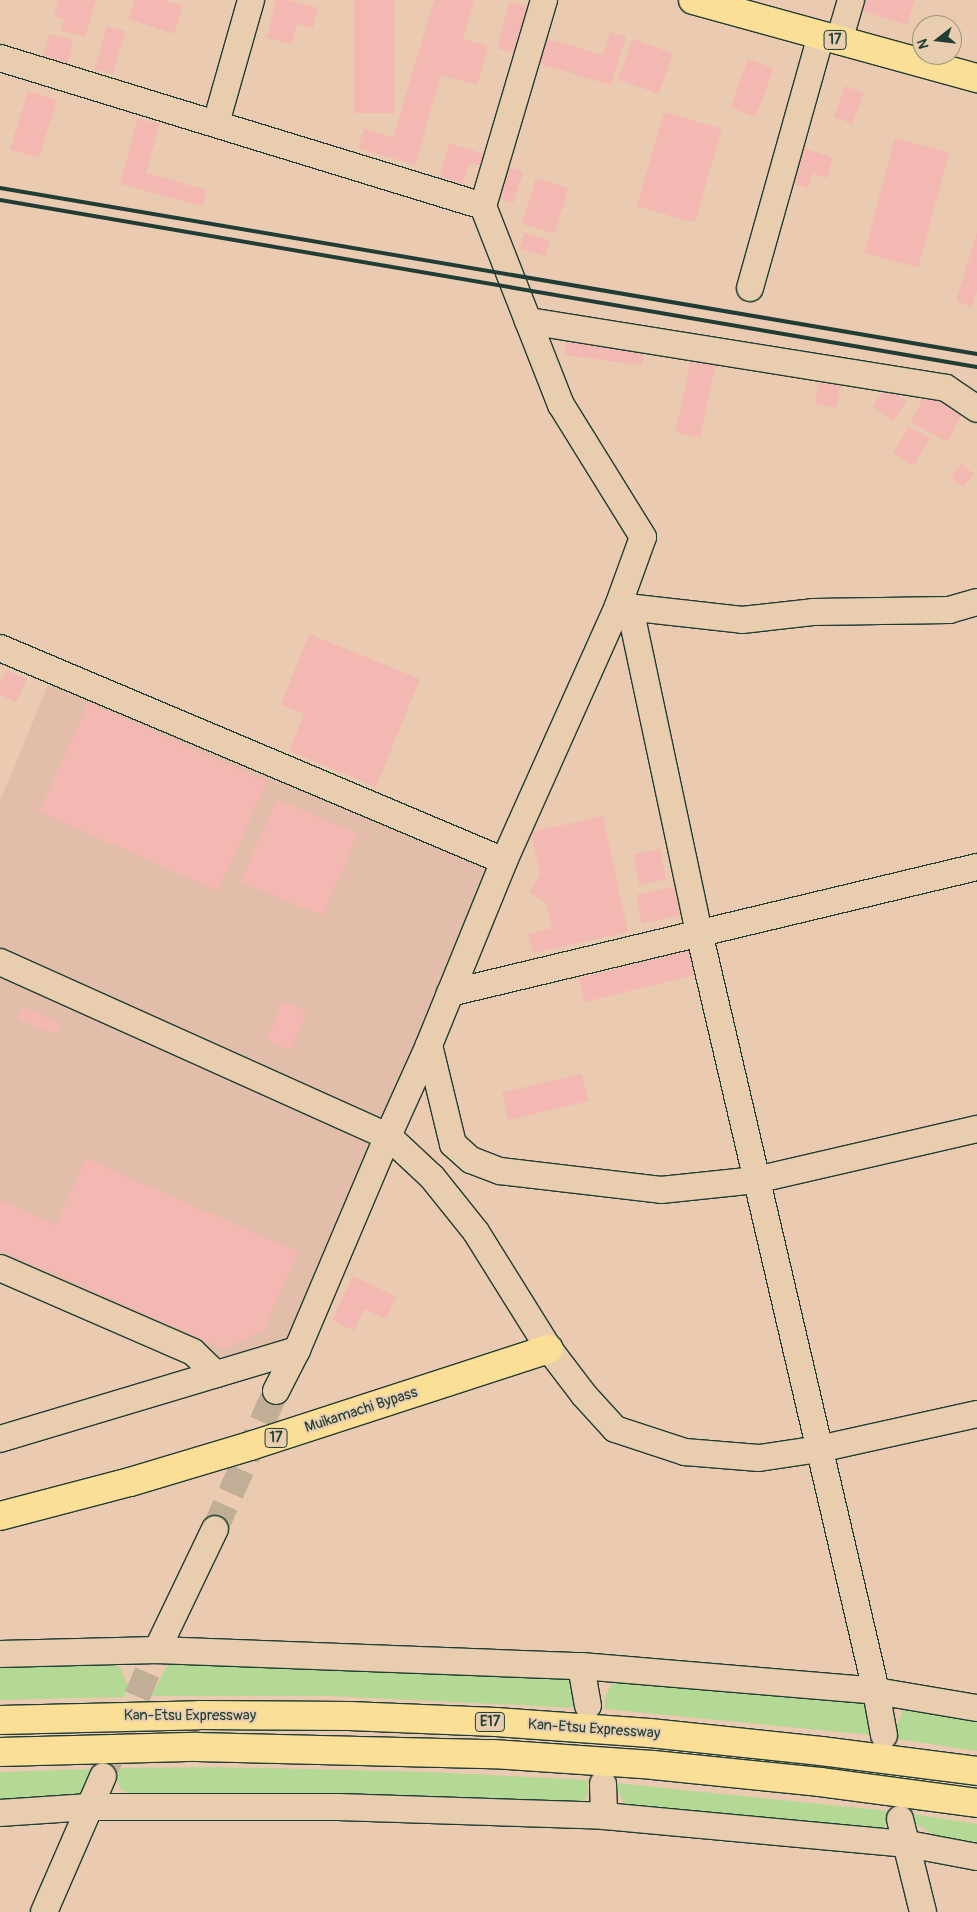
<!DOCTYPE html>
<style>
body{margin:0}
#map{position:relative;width:977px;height:1912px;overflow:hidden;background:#eacab0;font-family:Pangolin,sans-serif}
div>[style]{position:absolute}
.built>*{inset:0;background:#e1bdaa}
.green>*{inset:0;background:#b3d995}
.building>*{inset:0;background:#f3b8b2;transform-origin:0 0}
.minor-tunnel>*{height:26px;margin-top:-13px;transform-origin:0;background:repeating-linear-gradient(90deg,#c1ae97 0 26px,transparent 0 39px)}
.roads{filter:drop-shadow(1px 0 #1f3d34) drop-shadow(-1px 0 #1f3d34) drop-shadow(0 1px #1f3d34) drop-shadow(0 -1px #1f3d34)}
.minor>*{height:26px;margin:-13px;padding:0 13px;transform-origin:13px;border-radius:13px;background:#e8ceaf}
.highway>*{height:28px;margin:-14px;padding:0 14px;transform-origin:14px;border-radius:14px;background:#fbdf96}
.rail>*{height:4px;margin:-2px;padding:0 2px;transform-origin:2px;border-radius:2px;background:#1f3d34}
span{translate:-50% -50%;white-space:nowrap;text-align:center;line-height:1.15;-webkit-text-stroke:4px #e8ceaf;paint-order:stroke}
.shield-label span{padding:1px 4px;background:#e8ceaf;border:1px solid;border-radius:4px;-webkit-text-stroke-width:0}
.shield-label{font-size:14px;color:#1f3d34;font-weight:700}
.street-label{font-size:15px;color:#1f3d34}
.north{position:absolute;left:912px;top:15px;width:50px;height:50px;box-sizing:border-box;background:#e8ceaf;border:1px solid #98947e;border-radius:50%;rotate:254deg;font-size:14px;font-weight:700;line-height:20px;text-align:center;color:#1f3d34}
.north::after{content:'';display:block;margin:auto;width:18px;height:22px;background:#1f3d34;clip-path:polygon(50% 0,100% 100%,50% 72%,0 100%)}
</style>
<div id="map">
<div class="built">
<i style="clip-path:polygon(54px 671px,504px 861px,297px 1350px,216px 1374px,0 1268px,0 801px)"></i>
</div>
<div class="green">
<i style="clip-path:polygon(173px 1662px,565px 1676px,572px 1685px,578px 1708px,331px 1696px,151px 1696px,168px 1665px)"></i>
<i style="clip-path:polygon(103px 1663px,120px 1667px,128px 1687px,124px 1697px,0 1700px,0 1666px)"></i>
<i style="clip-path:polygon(621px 1679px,864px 1700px,872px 1735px,604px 1709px,606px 1694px,613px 1682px)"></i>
<i style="clip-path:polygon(907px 1706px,977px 1715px,977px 1751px,898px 1739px,896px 1727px,903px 1710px)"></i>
<i style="clip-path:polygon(217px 1767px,432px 1772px,587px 1780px,588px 1793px,583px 1804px,133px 1796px,121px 1789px,117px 1780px,120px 1768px)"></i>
<i style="clip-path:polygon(93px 1769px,76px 1799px,0 1803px,0 1772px)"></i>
<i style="clip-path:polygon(615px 1783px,889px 1811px,890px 1816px,882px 1833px,635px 1808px,624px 1804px)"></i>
<i style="clip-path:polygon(913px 1814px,977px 1824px,977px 1850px,937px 1840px,935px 1836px,916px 1824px)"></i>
</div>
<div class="building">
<i style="clip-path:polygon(58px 0,96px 0,85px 37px,61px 30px,64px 19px,54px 16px)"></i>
<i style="clip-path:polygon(135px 0,164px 0,183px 6px,174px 34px,129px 19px)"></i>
<i style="clip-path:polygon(276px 0,288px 0,318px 8px,313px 28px,297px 24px,292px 44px,267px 38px)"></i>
<i style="left:354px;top:0;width:41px;height:113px"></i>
<i style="clip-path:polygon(434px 0,474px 0,463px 39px,488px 46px,477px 85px,441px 75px,415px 165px,358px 148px,364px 129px,393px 138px)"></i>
<i style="clip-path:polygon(862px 0,915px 0,907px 25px,859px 10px)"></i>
<i style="left:509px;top:2px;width:21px;height:48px;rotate:14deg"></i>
<i style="left:107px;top:26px;width:19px;height:45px;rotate:16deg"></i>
<i style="clip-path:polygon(610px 32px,626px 37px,611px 85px,538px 63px,545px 38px,603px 55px)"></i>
<i style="left:49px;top:34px;width:25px;height:26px;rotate:14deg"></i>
<i style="left:632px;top:39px;width:43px;height:43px;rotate:19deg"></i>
<i style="left:748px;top:59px;width:27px;height:52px;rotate:20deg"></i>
<i style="left:845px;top:86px;width:20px;height:33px;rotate:20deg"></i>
<i style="left:28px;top:91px;width:30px;height:61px;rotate:17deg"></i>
<i style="left:664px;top:112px;width:60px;height:98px;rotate:16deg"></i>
<i style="clip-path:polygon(138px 118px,160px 124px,146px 173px,207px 190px,203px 206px,120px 184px)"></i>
<i style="left:895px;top:138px;width:56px;height:119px;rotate:15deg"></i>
<i style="clip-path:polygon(449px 143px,485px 154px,481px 166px,469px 163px,463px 184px,440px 177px)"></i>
<i style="clip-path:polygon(803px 148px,833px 158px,827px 178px,812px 173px,808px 188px,792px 183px)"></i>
<i style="left:508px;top:167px;width:16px;height:33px;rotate:18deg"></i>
<i style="left:536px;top:178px;width:34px;height:48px;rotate:17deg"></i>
<i style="clip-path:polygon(977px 232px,977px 290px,972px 307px,956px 301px)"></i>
<i style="left:524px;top:233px;width:27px;height:16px;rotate:17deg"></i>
<i style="left:568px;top:331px;width:78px;height:24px;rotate:8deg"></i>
<i style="left:692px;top:355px;width:25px;height:79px;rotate:12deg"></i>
<i style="left:819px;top:380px;width:22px;height:24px;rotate:10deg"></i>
<i style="left:886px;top:387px;width:25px;height:24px;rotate:34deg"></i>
<i style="left:926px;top:393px;width:42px;height:33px;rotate:28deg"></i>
<i style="left:909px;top:426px;width:24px;height:32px;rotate:30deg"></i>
<i style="left:961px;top:464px;width:16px;height:17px;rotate:38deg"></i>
<i style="clip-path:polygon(309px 634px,420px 679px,376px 787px,289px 751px,304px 714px,281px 705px)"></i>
<i style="clip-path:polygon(6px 670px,27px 679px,16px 702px,0 695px,0 684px)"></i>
<i style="left:88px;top:702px;width:196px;height:120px;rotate:24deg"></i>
<i style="left:276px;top:799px;width:89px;height:90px;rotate:23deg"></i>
<i style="clip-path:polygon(603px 816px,628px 932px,533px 953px,528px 934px,552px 928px,546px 903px,529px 892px,540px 875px,531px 832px)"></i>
<i style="left:660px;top:849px;width:31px;height:27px;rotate:79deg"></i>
<i style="left:674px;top:887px;width:29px;height:39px;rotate:78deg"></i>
<i style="left:691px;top:950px;width:25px;height:116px;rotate:76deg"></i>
<i style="left:283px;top:1001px;width:27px;height:43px;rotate:24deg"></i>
<i style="left:23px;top:1007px;width:41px;height:13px;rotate:23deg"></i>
<i style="left:582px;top:1074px;width:28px;height:82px;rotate:77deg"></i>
<i style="clip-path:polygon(85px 1158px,298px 1252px,264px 1330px,224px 1349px,0 1250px,0 1200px,56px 1225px)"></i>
<i style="clip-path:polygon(353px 1276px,397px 1297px,386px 1319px,364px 1309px,354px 1331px,332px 1320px)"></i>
</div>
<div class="minor-tunnel">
<i style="left:215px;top:1529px;width:151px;rotate:-66.2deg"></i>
<i style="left:106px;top:1768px;width:129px;rotate:-66.6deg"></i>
</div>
<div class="roads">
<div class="minor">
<i style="left:839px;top:41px;width:43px;rotate:-73.7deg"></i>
<i style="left:0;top:58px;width:505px;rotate:17.04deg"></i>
<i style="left:216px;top:123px;width:128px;rotate:-74.1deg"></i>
<i style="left:750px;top:288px;width:262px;rotate:-74.3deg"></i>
<i style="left:528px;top:321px;width:423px;rotate:9.1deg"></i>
<i style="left:946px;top:388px;width:37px;rotate:34deg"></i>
<i style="left:618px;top:606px;width:125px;rotate:6.4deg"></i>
<i style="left:742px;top:620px;width:71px;rotate:-6.4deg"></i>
<i style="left:813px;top:612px;width:136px;rotate:-0.8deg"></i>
<i style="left:949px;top:610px;width:29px;rotate:-16deg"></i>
<i style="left:630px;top:608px;width:331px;rotate:78deg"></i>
<i style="left:699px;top:932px;width:779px;rotate:76.87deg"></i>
<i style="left:876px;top:1691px;width:45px;rotate:79.7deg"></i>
<i style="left:0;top:648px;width:547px;rotate:22.91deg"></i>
<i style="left:0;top:962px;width:425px;rotate:24.2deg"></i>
<i style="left:388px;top:1136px;width:60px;rotate:43deg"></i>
<i style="left:432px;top:1177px;width:70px;rotate:51.3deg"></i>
<i style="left:476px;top:1232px;width:138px;rotate:58deg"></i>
<i style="left:549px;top:1349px;width:58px;rotate:52.7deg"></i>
<i style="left:584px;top:1395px;width:46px;rotate:47.6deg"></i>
<i style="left:615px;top:1429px;width:74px;rotate:18.2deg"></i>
<i style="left:685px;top:1452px;width:74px;rotate:4.6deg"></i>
<i style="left:759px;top:1458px;width:61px;rotate:-8.5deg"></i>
<i style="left:819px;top:1449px;width:162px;rotate:-12.5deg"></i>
<i style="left:450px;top:993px;width:542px;rotate:-13.45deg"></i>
<i style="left:429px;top:1045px;width:102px;rotate:76.4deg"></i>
<i style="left:453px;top:1144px;width:24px;rotate:42deg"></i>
<i style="left:471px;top:1160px;width:31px;rotate:21deg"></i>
<i style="left:500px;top:1171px;width:162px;rotate:6.7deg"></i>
<i style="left:661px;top:1190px;width:96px;rotate:-6deg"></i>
<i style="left:756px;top:1180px;width:227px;rotate:-13deg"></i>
<i style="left:0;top:1268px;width:210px;rotate:23.5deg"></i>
<i style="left:193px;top:1352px;width:32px;rotate:44deg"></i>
<i style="left:276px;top:1391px;width:46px;rotate:-62.9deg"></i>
<i style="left:297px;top:1350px;width:233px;rotate:-67deg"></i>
<i style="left:388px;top:1136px;width:100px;rotate:-65.7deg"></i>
<i style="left:429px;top:1045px;width:199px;rotate:-67.8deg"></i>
<i style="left:504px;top:861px;width:279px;rotate:-65.9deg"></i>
<i style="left:618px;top:606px;width:73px;rotate:-70.1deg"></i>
<i style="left:643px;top:537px;width:155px;rotate:-121.8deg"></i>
<i style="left:561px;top:405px;width:214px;rotate:-111.4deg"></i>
<i style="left:483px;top:206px;width:215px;rotate:-73.5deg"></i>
<i style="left:0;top:1439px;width:310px;rotate:-16.7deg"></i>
<i style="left:157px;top:1650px;width:134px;rotate:-64.4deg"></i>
<i style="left:0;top:1654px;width:157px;rotate:-1.5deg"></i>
<i style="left:157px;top:1650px;width:424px;rotate:2.2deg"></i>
<i style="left:581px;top:1666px;width:296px;rotate:4.8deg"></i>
<i style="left:876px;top:1691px;width:102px;rotate:9.6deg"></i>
<i style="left:581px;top:1666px;width:40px;rotate:80deg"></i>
<i style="left:603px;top:1784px;width:32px;rotate:88deg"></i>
<i style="left:0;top:1813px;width:89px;rotate:-3.9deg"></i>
<i style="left:89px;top:1807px;width:249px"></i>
<i style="left:338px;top:1807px;width:266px;rotate:1.9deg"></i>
<i style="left:604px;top:1816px;width:305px;rotate:5.3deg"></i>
<i style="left:908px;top:1844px;width:70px;rotate:10.7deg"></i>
<i style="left:900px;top:1819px;width:96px;rotate:76.1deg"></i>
<i style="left:44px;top:1912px;width:148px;rotate:-66.5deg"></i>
</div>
<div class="highway">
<i style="left:693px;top:0;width:295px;rotate:15.4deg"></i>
<i style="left:0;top:1516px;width:134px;rotate:-14.7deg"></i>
<i style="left:130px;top:1482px;width:128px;rotate:-16.7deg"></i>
<i style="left:253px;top:1445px;width:311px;rotate:-18deg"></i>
<i style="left:0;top:1720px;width:199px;rotate:-1.4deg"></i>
<i style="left:199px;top:1715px;width:150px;rotate:0.4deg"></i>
<i style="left:349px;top:1716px;width:147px;rotate:2.3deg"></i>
<i style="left:496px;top:1722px;width:154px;rotate:4.1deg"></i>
<i style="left:650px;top:1733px;width:172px;rotate:6deg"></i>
<i style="left:821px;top:1751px;width:157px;rotate:7.3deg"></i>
<i style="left:0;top:1752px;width:197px;rotate:-1.5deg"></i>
<i style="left:197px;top:1747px;width:296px;rotate:1.4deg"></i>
<i style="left:493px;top:1754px;width:160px;rotate:3.9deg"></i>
<i style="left:653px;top:1765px;width:168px;rotate:5.8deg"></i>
<i style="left:820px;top:1782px;width:158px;rotate:7.6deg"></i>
</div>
</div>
<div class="rail">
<i style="left:0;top:188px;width:991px;rotate:9.64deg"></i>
<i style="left:0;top:200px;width:991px;rotate:9.7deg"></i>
</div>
<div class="shield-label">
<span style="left:835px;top:40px">17</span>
<span style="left:276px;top:1438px">17</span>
<span style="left:490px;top:1722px">E17</span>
</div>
<div class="street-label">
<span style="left:361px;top:1410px;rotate:-18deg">Muikamachi Bypass</span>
<span style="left:190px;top:1716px">Kan-Etsu Expressway</span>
<span style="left:594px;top:1729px;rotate:4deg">Kan-Etsu Expressway</span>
</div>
<div class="north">N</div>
</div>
